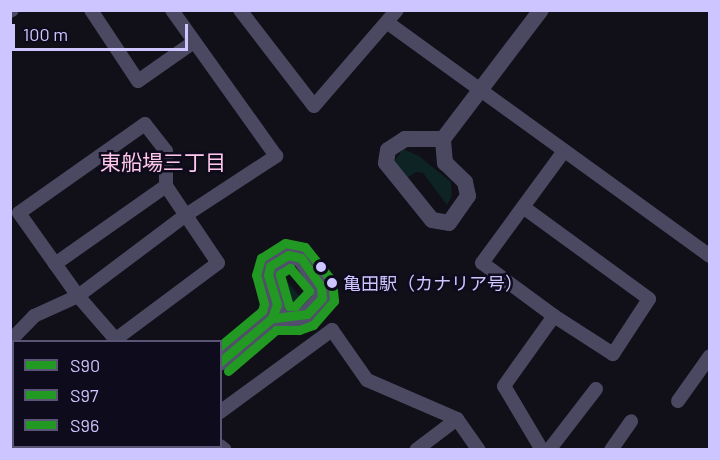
<!DOCTYPE html>
<meta charset="utf-8">
<style>
body{margin:0}
#map{position:relative;width:720px;height:460px;overflow:hidden;background:#110f18;font-family:Barlow,"Noto Sans JP",sans-serif}
div>[style]{position:absolute}
.green>*{inset:0;background:#0e2323}
.minor>*{height:14px;margin:-7px;padding:0 7px;transform-origin:7px;border-radius:7px;background:#4b4961}
.tertiary>*{height:16px;margin:-8px;padding:0 8px;transform-origin:8px;border-radius:8px;background:#4b4961}
.secondary>*{height:18px;margin:-9px;padding:0 9px;transform-origin:9px;border-radius:9px;background:#514f6c}
.primary>*{height:21px;margin:-10.5px;padding:0 10.5px;transform-origin:10.5px;border-radius:10.5px;background:#584b6b}
.bus-1>*{height:9px;margin:-4.5px;padding:0 4.5px;transform-origin:4.5px;border-radius:4.5px;background:#292}
.bus-2>*{height:9px;margin:-4.5px;padding:0 4.5px;transform-origin:4.5px;border-radius:4.5px;background:#292}
.bus-3>*{height:9px;margin:-4.5px;padding:0 4.5px;transform-origin:4.5px;border-radius:4.5px;background:#292}
.dots>*{width:16px;height:16px;translate:-50% -50%;box-sizing:border-box;border:3px solid #0e0b1c;border-radius:50%}
span{translate:-50% -50%;white-space:nowrap;text-align:center;line-height:1.15;-webkit-text-stroke:5px #0e0b1c;paint-order:stroke}
.bus-label{font-size:18px;color:#cdc5ff}
.left{translate:0 -50%;text-align:left}
.neighbourhood-label{font-size:21px;color:#ffc7ea}
.frame{position:absolute;inset:0;border:12px solid #cdc5ff;pointer-events:none}
.legend{position:absolute;left:12px;top:340px;width:210px;height:108px;box-sizing:border-box;background:#0e0b1c;border:2px solid #5a5577;margin:0;padding:8px 10px;list-style:none;font-size:18px;color:#cdc5ff}
.legend li{display:flex;align-items:center;gap:12px;height:30px}
.legend b{width:30px;border:2px solid #5a5577}
.scale{position:absolute;left:12px;top:24px;width:176px;height:27px;box-sizing:border-box;border:3px solid #cdc5ff;border-top:0;padding-left:8px;font-size:18px;line-height:21px;white-space:nowrap;color:#cdc5ff;-webkit-text-stroke:4px #0e0b1c;paint-order:stroke}
</style>
<div id="map">
<div class="green">
<i style="clip-path:polygon(403px 149px,419px 156px,451px 182px,452px 196px,447px 205px,423px 173px,416px 172px,405px 179px,393px 163px)"></i>
<i style="clip-path:polygon(279px 271px,305px 303px,306px 307px,296px 309px,284px 301px,276px 274px)"></i>
</div>
<div class="minor">
<i style="left:91px;top:10px;width:85px;rotate:56.5deg"></i>
<i style="left:138px;top:81px;width:68px;rotate:-34.9deg"></i>
<i style="left:240px;top:10px;width:121px;rotate:52.4deg"></i>
<i style="left:314px;top:106px;width:127px;rotate:-49.2deg"></i>
<i style="left:10px;top:11px;width:2px;rotate:-27deg"></i>
<i style="left:388px;top:23px;width:397px;rotate:35.9deg"></i>
<i style="left:523px;top:207px;width:156px;rotate:36.1deg"></i>
<i style="left:649px;top:299px;width:66px;rotate:123.2deg"></i>
<i style="left:613px;top:354px;width:70px;rotate:-147.2deg"></i>
<i style="left:554px;top:316px;width:89px;rotate:-143.6deg"></i>
<i style="left:482px;top:263px;width:139px;rotate:-53.8deg"></i>
<i style="left:55px;top:264px;width:136px;rotate:-35.1deg"></i>
<i style="left:116px;top:339px;width:127px;rotate:-36.7deg"></i>
<i style="left:218px;top:263px;width:93px;rotate:-124deg"></i>
<i style="left:166px;top:186px;width:35px;rotate:-90deg"></i>
<i style="left:166px;top:151px;width:34px;rotate:-128deg"></i>
<i style="left:145px;top:124px;width:154px;rotate:144.8deg"></i>
<i style="left:19px;top:213px;width:102px;rotate:54.6deg"></i>
<i style="left:78px;top:296px;width:61px;rotate:49deg"></i>
<i style="left:10px;top:341px;width:35px;rotate:-46deg"></i>
<i style="left:34px;top:316px;width:48px;rotate:-24.4deg"></i>
<i style="left:78px;top:296px;width:135px;rotate:-36.9deg"></i>
<i style="left:186px;top:215px;width:108px;rotate:-33.2deg"></i>
<i style="left:276px;top:156px;width:179px;rotate:-125.5deg"></i>
<i style="left:678px;top:401px;width:55px;rotate:-54.6deg"></i>
<i style="left:220px;top:412px;width:139px;rotate:-36.2deg"></i>
<i style="left:332px;top:330px;width:61px;rotate:55deg"></i>
<i style="left:367px;top:380px;width:98px;rotate:23.4deg"></i>
<i style="left:457px;top:419px;width:51px;rotate:142.9deg"></i>
<i style="left:457px;top:419px;width:38px;rotate:55deg"></i>
<i style="left:220px;top:446px;width:6px;rotate:39deg"></i>
<i style="left:542px;top:450px;width:74px;rotate:-120.7deg"></i>
<i style="left:504px;top:386px;width:86px;rotate:-54.5deg"></i>
<i style="left:549px;top:450px;width:77px;rotate:-52.4deg"></i>
<i style="left:611px;top:450px;width:35px;rotate:-55deg"></i>
</div>
<div class="tertiary">
<i style="left:443px;top:139px;width:38px;rotate:180deg"></i>
<i style="left:405px;top:139px;width:20px;rotate:147deg"></i>
<i style="left:388px;top:150px;width:13px;rotate:99deg"></i>
<i style="left:386px;top:163px;width:73px;rotate:51.1deg"></i>
<i style="left:432px;top:220px;width:17px;rotate:10deg"></i>
<i style="left:449px;top:223px;width:33px;rotate:-55deg"></i>
<i style="left:468px;top:196px;width:14px;rotate:-102deg"></i>
<i style="left:465px;top:182px;width:28px;rotate:-136deg"></i>
<i style="left:445px;top:163px;width:24px;rotate:-95deg"></i>
<i style="left:443px;top:139px;width:162px;rotate:-52.8deg"></i>
</div>
<div class="secondary">
<i style="left:220px;top:362px;width:68px;rotate:-40.2deg"></i>
<i style="left:272px;top:318px;width:15px;rotate:-70deg"></i>
<i style="left:277px;top:304px;width:30px;rotate:-107deg"></i>
<i style="left:268px;top:275px;width:9px;rotate:-77deg"></i>
<i style="left:270px;top:266px;width:21px;rotate:-31deg"></i>
<i style="left:288px;top:255px;width:13px;rotate:13deg"></i>
<i style="left:301px;top:258px;width:35px;rotate:55deg"></i>
<i style="left:321px;top:287px;width:11px;rotate:85deg"></i>
<i style="left:322px;top:298px;width:22px;rotate:133deg"></i>
<i style="left:307px;top:314px;width:11px;rotate:158deg"></i>
<i style="left:297px;top:318px;width:25px;rotate:180deg"></i>
<i style="left:116px;top:450px;width:5px;rotate:-53deg"></i>
</div>
<div class="primary">
<i style="left:10px;top:428px;width:6px;rotate:45deg"></i>
<i style="left:24px;top:446px;width:5px;rotate:53deg"></i>
</div>
<div class="bus-1">
<i style="left:288px;top:255px;width:13px;rotate:13deg"></i>
<i style="left:301px;top:258px;width:35px;rotate:55deg"></i>
<i style="left:321px;top:287px;width:11px;rotate:85deg"></i>
<i style="left:322px;top:298px;width:22px;rotate:133deg"></i>
<i style="left:307px;top:314px;width:35px;rotate:173deg"></i>
<i style="left:272px;top:318px;width:15px;rotate:-70deg"></i>
<i style="left:277px;top:304px;width:30px;rotate:-107deg"></i>
<i style="left:268px;top:275px;width:9px;rotate:-77deg"></i>
<i style="left:270px;top:266px;width:21px;rotate:-31deg"></i>
<i style="left:220px;top:362px;width:68px;rotate:-40.2deg"></i>
</div>
<div class="bus-2">
<i style="left:290px;top:268px;width:30px;rotate:50deg"></i>
<i style="left:309px;top:291px;width:21px;rotate:133deg"></i>
<i style="left:295px;top:306px;width:6px;rotate:180deg"></i>
<i style="left:289px;top:306px;width:33px;rotate:-106deg"></i>
<i style="left:280px;top:274px;width:12px;rotate:-31deg"></i>
<i style="left:228px;top:371px;width:63px;rotate:-40.5deg"></i>
</div>
<div class="bus-3">
<i style="left:220px;top:346px;width:55px;rotate:-39.8deg"></i>
<i style="left:262px;top:311px;width:7px;rotate:-74deg"></i>
<i style="left:264px;top:304px;width:30px;rotate:-105deg"></i>
<i style="left:256px;top:275px;width:18px;rotate:-74deg"></i>
<i style="left:261px;top:258px;width:28px;rotate:-32deg"></i>
<i style="left:285px;top:243px;width:20px;rotate:11deg"></i>
<i style="left:305px;top:247px;width:43px;rotate:51.5deg"></i>
<i style="left:332px;top:281px;width:20px;rotate:84deg"></i>
<i style="left:334px;top:301px;width:32px;rotate:131deg"></i>
<i style="left:313px;top:325px;width:15px;rotate:160deg"></i>
<i style="left:299px;top:330px;width:23px;rotate:180deg"></i>
</div>
<div class="dots">
<i style="left:321px;top:267px;background:#cdc5ff"></i>
<i style="left:332px;top:283px;background:#cdc5ff"></i>
</div>
<div class="bus-label">
<span class="left" style="left:343px;top:283px">亀田駅（カナリア号）</span>
</div>
<div class="neighbourhood-label">
<span style="left:163px;top:162px">東船場三丁目</span>
</div>
<div class="frame"></div>
<ul class="legend">
<li><b style="height:8px;background:#292"></b>S90</li>
<li><b style="height:8px;background:#292"></b>S97</li>
<li><b style="height:8px;background:#292"></b>S96</li>
</ul>
<div class="scale">100 m</div>
</div>
